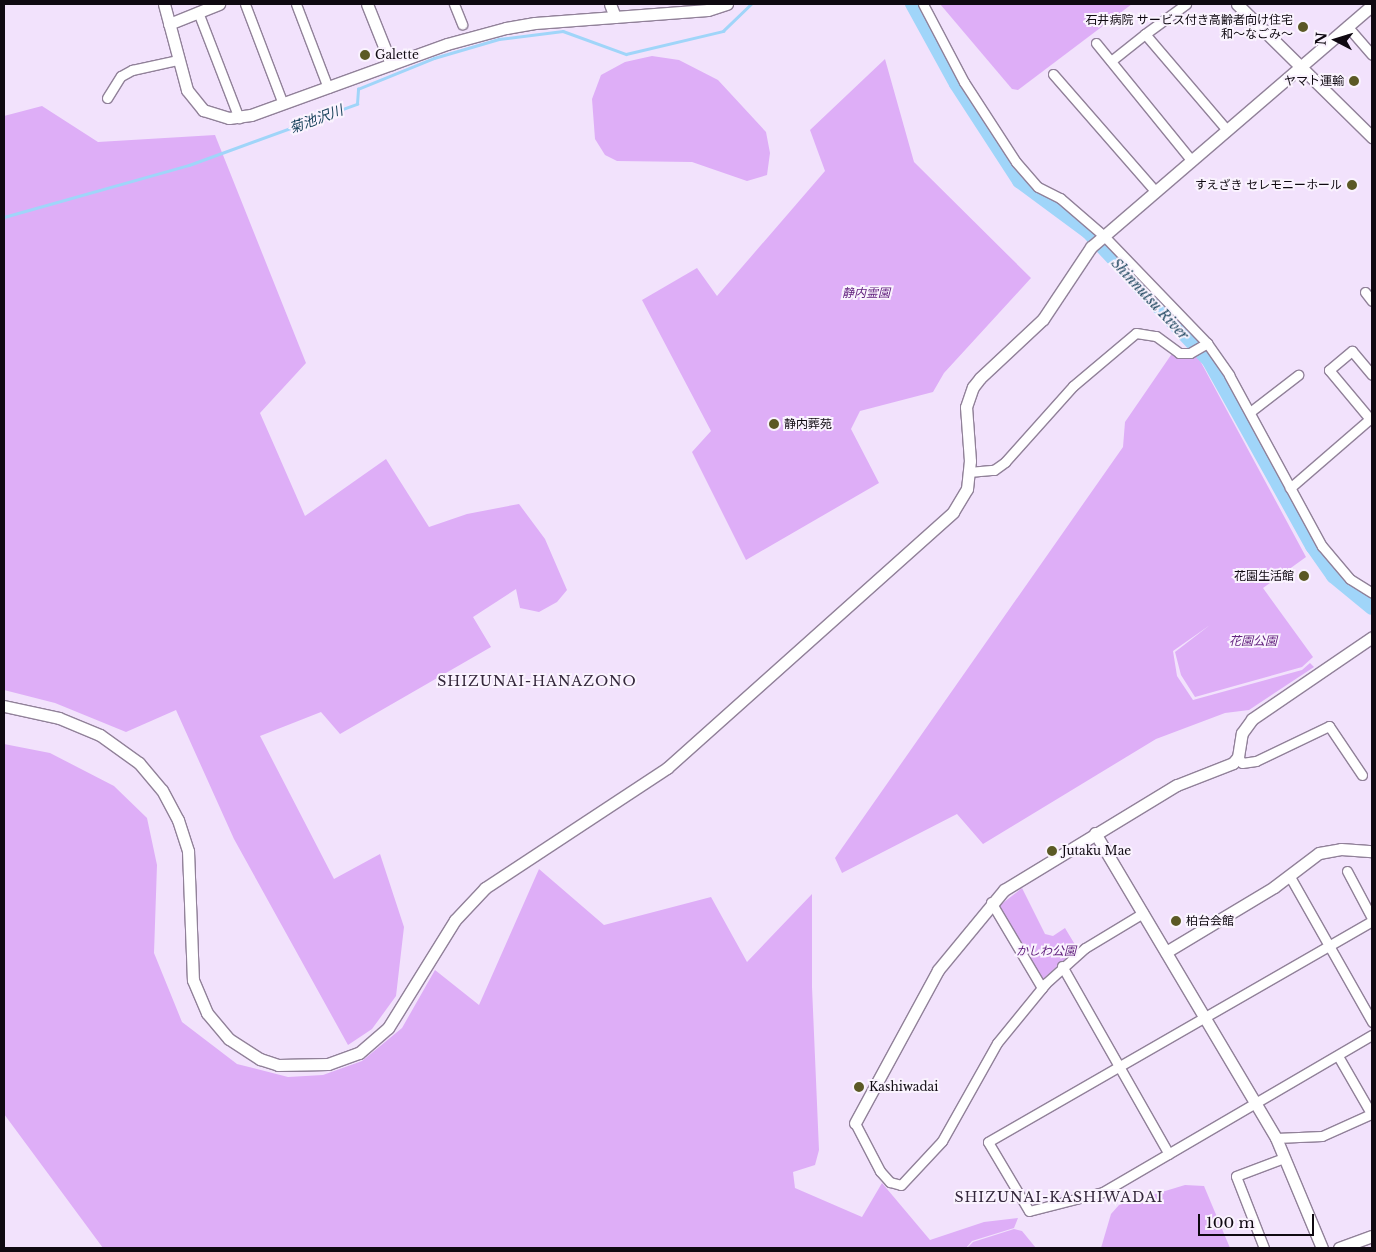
<!DOCTYPE html>
<meta charset="utf-8">
<style>
body{margin:0}
#map{position:relative;width:1376px;height:1252px;overflow:hidden;background:#f2e2fc;font-family:"Libre Baskerville","Noto Sans JP",serif}
div>[style]{position:absolute}
.green>*{inset:0;background:#deaef7}
.stream>*{height:2.5px;margin:-1.25px;padding:0 1.25px;transform-origin:1.25px;border-radius:1.25px;background:#a0d5f9}
.river>*{height:14px;margin:-7px;padding:0 7px;transform-origin:7px;border-radius:7px;background:#a0d5f9}
.roads{filter:drop-shadow(1px 0 #918199) drop-shadow(-1px 0 #918199) drop-shadow(0 1px #918199) drop-shadow(0 -1px #918199)}
.minor>*{height:9px;margin:-4.5px;padding:0 4.5px;transform-origin:4.5px;border-radius:4.5px;background:#fff}
.tertiary>*{height:11px;margin:-5.5px;padding:0 5.5px;transform-origin:5.5px;border-radius:5.5px;background:#fff}
.dots>*{width:14px;height:14px;translate:-50% -50%;box-sizing:border-box;border:2px solid #faf3fe;border-radius:50%}
span{translate:-50% -50%;white-space:nowrap;text-align:center;line-height:1.15;-webkit-text-stroke:4px #faf3fe;paint-order:stroke}
.poi-label{font-size:12px;color:#0f0911}
.right{translate:-100% -50%;text-align:right}
.left{translate:0 -50%;text-align:left}
.park-label{font-size:12px;color:#62217e;font-style:italic}
.water-label{font-size:14px;color:#1e465f;font-style:italic}
.neighbourhood-label{font-size:14px;color:#34273b;letter-spacing:1px}
.frame{position:absolute;inset:0;border:5px solid #0f0911;pointer-events:none}
.north{position:absolute;left:1311px;top:15px;width:50px;height:50px;-webkit-text-stroke:4px #faf3fe;paint-order:stroke;rotate:275deg;font-size:14px;font-weight:700;line-height:20px;text-align:center;color:#0f0911}
.north::after{content:'';display:block;margin:auto;width:18px;height:22px;background:#0f0911;clip-path:polygon(50% 0,100% 100%,50% 72%,0 100%)}
.scale{position:absolute;left:1198px;top:1214px;width:116px;height:22px;box-sizing:border-box;border:2px solid #0f0911;border-top:0;padding-left:6px;font-size:15px;line-height:18px;white-space:nowrap;color:#0f0911;-webkit-text-stroke:4px #faf3fe;paint-order:stroke}
</style>
<div id="map">
<div class="green">
<i style="clip-path:polygon(940px 4px,1132px 4px,1018px 90px,1012px 89px)"></i>
<i style="clip-path:polygon(652px 56px,679px 60px,718px 80px,766px 132px,770px 153px,767px 175px,747px 181px,692px 162px,617px 161px,605px 155px,595px 139px,592px 99px,601px 75px,625px 62px)"></i>
<i style="clip-path:polygon(885px 59px,914px 162px,1031px 278px,944px 373px,933px 392px,860px 411px,851px 429px,879px 483px,746px 560px,692px 452px,711px 431px,642px 300px,697px 268px,717px 296px,825px 171px,810px 130px)"></i>
<i style="clip-path:polygon(42px 106px,98px 142px,215px 135px,306px 363px,260px 413px,305px 516px,386px 459px,429px 527px,467px 514px,519px 504px,545px 539px,567px 590px,557px 602px,539px 612px,520px 608px,516px 589px,473px 617px,491px 647px,340px 734px,321px 712px,260px 736px,334px 879px,380px 854px,404px 927px,396px 996px,372px 1029px,348px 1045px,234px 839px,176px 710px,126px 732px,55px 703px,4px 690px,4px 116px)"></i>
<i style="clip-path:polygon(1171px 355px,1197px 355px,1306px 557px,1263px 588px,1313px 657px,1302px 667px,1195px 697px,1181px 675px,1175px 652px,1210px 625px,1173px 651px,1177px 676px,1193px 700px,1302px 670px,1310px 663px,1314px 667px,1249px 710px,1225px 713px,1156px 739px,983px 844px,957px 814px,842px 873px,835px 858px,1123px 447px,1125px 422px)"></i>
<i style="clip-path:polygon(4px 744px,50px 753px,114px 786px,147px 818px,157px 865px,154px 953px,182px 1022px,237px 1064px,288px 1077px,323px 1075px,362px 1061px,402px 1028px,435px 970px,479px 1005px,539px 869px,604px 925px,711px 897px,747px 962px,812px 894px,812px 987px,819px 1150px,815px 1165px,793px 1172px,795px 1188px,862px 1217px,882px 1183px,930px 1240px,984px 1222px,1018px 1218px,1014px 1228px,972px 1241px,966px 1248px,103px 1248px,4px 1114px)"></i>
<i style="clip-path:polygon(1022px 888px,1045px 934px,1053px 936px,1065px 928px,1077px 948px,1043px 979px,999px 906px)"></i>
<i style="clip-path:polygon(1185px 1185px,1204px 1186px,1230px 1248px,1101px 1248px,1111px 1214px,1119px 1205px)"></i>
<i style="clip-path:polygon(1014px 1229px,1022px 1231px,1036px 1248px,967px 1248px,973px 1242px)"></i>
</div>
<div class="stream">
<i style="left:4px;top:217px;width:192px;rotate:-15.7deg"></i>
<i style="left:189px;top:165px;width:179px;rotate:-20deg"></i>
<i style="left:357px;top:104px;width:15px;rotate:-86deg"></i>
<i style="left:358px;top:89px;width:82px;rotate:-22.2deg"></i>
<i style="left:434px;top:58px;width:68px;rotate:-16.3deg"></i>
<i style="left:499px;top:39px;width:64px;rotate:-7.1deg"></i>
<i style="left:563px;top:31px;width:67px;rotate:20.1deg"></i>
<i style="left:626px;top:54px;width:100px;rotate:-13.3deg"></i>
<i style="left:723px;top:31px;width:39px;rotate:-44deg"></i>
</div>
<div class="river">
<i style="left:912px;top:4px;width:91px;rotate:61.2deg"></i>
<i style="left:956px;top:84px;width:116px;rotate:57deg"></i>
<i style="left:1019px;top:181px;width:86px;rotate:36.5deg"></i>
<i style="left:1088px;top:232px;width:177px;rotate:46.8deg"></i>
<i style="left:1209px;top:361px;width:212px;rotate:60.9deg"></i>
<i style="left:1312px;top:546px;width:37px;rotate:55deg"></i>
<i style="left:1333px;top:576px;width:50px;rotate:39.4deg"></i>
</div>
<div class="roads">
<div class="minor">
<i style="left:245px;top:4px;width:107px;rotate:69.2deg"></i>
<i style="left:296px;top:4px;width:90px;rotate:69.1deg"></i>
<i style="left:454px;top:4px;width:22px;rotate:68deg"></i>
<i style="left:923px;top:4px;width:88px;rotate:62.3deg"></i>
<i style="left:964px;top:82px;width:95px;rotate:57deg"></i>
<i style="left:1016px;top:162px;width:33px;rotate:49deg"></i>
<i style="left:1038px;top:187px;width:25px;rotate:27deg"></i>
<i style="left:1060px;top:198px;width:58px;rotate:40.8deg"></i>
<i style="left:1104px;top:236px;width:149px;rotate:46.1deg"></i>
<i style="left:1207px;top:343px;width:39px;rotate:55deg"></i>
<i style="left:1229px;top:375px;width:195px;rotate:61.5deg"></i>
<i style="left:1322px;top:546px;width:43px;rotate:49.7deg"></i>
<i style="left:1350px;top:579px;width:26px;rotate:32deg"></i>
<i style="left:198px;top:12px;width:114px;rotate:68.9deg"></i>
<i style="left:1347px;top:26px;width:38px;rotate:49deg"></i>
<i style="left:1145px;top:34px;width:51px;rotate:-36.2deg"></i>
<i style="left:1096px;top:43px;width:151px;rotate:50.9deg"></i>
<i style="left:1111px;top:61px;width:43px;rotate:-38.5deg"></i>
<i style="left:1145px;top:34px;width:126px;rotate:49.5deg"></i>
<i style="left:1053px;top:74px;width:155px;rotate:48.9deg"></i>
<i style="left:107px;top:98px;width:26px;rotate:-58deg"></i>
<i style="left:121px;top:76px;width:13px;rotate:-29deg"></i>
<i style="left:132px;top:70px;width:46px;rotate:-12.5deg"></i>
<i style="left:1365px;top:292px;width:11px;rotate:52deg"></i>
<i style="left:1250px;top:412px;width:61px;rotate:-37.6deg"></i>
<i style="left:1370px;top:419px;width:64px;rotate:-129.9deg"></i>
<i style="left:1329px;top:370px;width:30px;rotate:-40deg"></i>
<i style="left:1352px;top:351px;width:31px;rotate:50deg"></i>
<i style="left:969px;top:472px;width:25px;rotate:-5deg"></i>
<i style="left:994px;top:470px;width:14px;rotate:-36deg"></i>
<i style="left:1005px;top:462px;width:102px;rotate:-48.2deg"></i>
<i style="left:1073px;top:386px;width:82px;rotate:-40.1deg"></i>
<i style="left:1136px;top:333px;width:20px;rotate:9deg"></i>
<i style="left:1156px;top:336px;width:29px;rotate:36deg"></i>
<i style="left:1179px;top:353px;width:11px"></i>
<i style="left:1190px;top:353px;width:20px;rotate:-30deg"></i>
<i style="left:1290px;top:488px;width:108px;rotate:-40.9deg"></i>
<i style="left:1238px;top:757px;width:7px;rotate:56deg"></i>
<i style="left:1242px;top:763px;width:14px;rotate:-8deg"></i>
<i style="left:1256px;top:761px;width:81px;rotate:-25.6deg"></i>
<i style="left:1329px;top:726px;width:59px;rotate:56deg"></i>
<i style="left:1347px;top:871px;width:53px;rotate:62deg"></i>
<i style="left:1289px;top:875px;width:169px;rotate:60.5deg"></i>
<i style="left:991px;top:902px;width:100px;rotate:59.3deg"></i>
<i style="left:1372px;top:921px;width:443px;rotate:150.1deg"></i>
<i style="left:988px;top:1142px;width:80px;rotate:59.3deg"></i>
<i style="left:1029px;top:1211px;width:76px;rotate:-14.4deg"></i>
<i style="left:1103px;top:1192px;width:311px;rotate:-30.3deg"></i>
<i style="left:1062px;top:966px;width:216px;rotate:60.4deg"></i>
<i style="left:1338px;top:1056px;width:68px;rotate:60deg"></i>
<i style="left:855px;top:1123px;width:54px;rotate:62.5deg"></i>
<i style="left:880px;top:1171px;width:15px;rotate:48deg"></i>
<i style="left:890px;top:1182px;width:11px;rotate:15deg"></i>
<i style="left:901px;top:1185px;width:60px;rotate:-47deg"></i>
<i style="left:942px;top:1141px;width:112px;rotate:-60.7deg"></i>
<i style="left:997px;top:1043px;width:77px;rotate:-50.8deg"></i>
<i style="left:1046px;top:983px;width:52px;rotate:-41.9deg"></i>
<i style="left:1085px;top:948px;width:68px;rotate:-31.1deg"></i>
<i style="left:1276px;top:1138px;width:46px;rotate:-2.5deg"></i>
<i style="left:1322px;top:1136px;width:54px;rotate:-24.2deg"></i>
<i style="left:1264px;top:1248px;width:77px;rotate:-111.3deg"></i>
<i style="left:1236px;top:1176px;width:51px;rotate:-20.6deg"></i>
</div>
<div class="tertiary">
<i style="left:164px;top:4px;width:89px;rotate:75deg"></i>
<i style="left:187px;top:90px;width:26px;rotate:51deg"></i>
<i style="left:203px;top:110px;width:27px;rotate:17deg"></i>
<i style="left:229px;top:118px;width:22px;rotate:-8deg"></i>
<i style="left:251px;top:115px;width:208px;rotate:-19.9deg"></i>
<i style="left:447px;top:44px;width:61px;rotate:-15.2deg"></i>
<i style="left:506px;top:28px;width:29px;rotate:-10deg"></i>
<i style="left:535px;top:23px;width:173px;rotate:-4.3deg"></i>
<i style="left:708px;top:10px;width:20px;rotate:-18deg"></i>
<i style="left:367px;top:4px;width:65px;rotate:68.2deg"></i>
<i style="left:610px;top:4px;width:14px;rotate:69deg"></i>
<i style="left:1237px;top:4px;width:190px;rotate:44.6deg"></i>
<i style="left:169px;top:24px;width:54px;rotate:-21.8deg"></i>
<i style="left:4px;top:706px;width:56px;rotate:12.3deg"></i>
<i style="left:59px;top:718px;width:44px;rotate:22.5deg"></i>
<i style="left:100px;top:735px;width:48px;rotate:35.7deg"></i>
<i style="left:139px;top:763px;width:35px;rotate:50deg"></i>
<i style="left:162px;top:790px;width:34px;rotate:62deg"></i>
<i style="left:178px;top:820px;width:33px;rotate:72deg"></i>
<i style="left:188px;top:851px;width:129px;rotate:87.8deg"></i>
<i style="left:193px;top:980px;width:36px;rotate:67deg"></i>
<i style="left:207px;top:1013px;width:34px;rotate:50deg"></i>
<i style="left:229px;top:1039px;width:37px;rotate:33deg"></i>
<i style="left:260px;top:1059px;width:19px;rotate:18deg"></i>
<i style="left:278px;top:1065px;width:50px;rotate:-1.1deg"></i>
<i style="left:328px;top:1064px;width:33px;rotate:-20deg"></i>
<i style="left:359px;top:1053px;width:38px;rotate:-41deg"></i>
<i style="left:388px;top:1028px;width:127px;rotate:-58.2deg"></i>
<i style="left:455px;top:920px;width:44px;rotate:-46.8deg"></i>
<i style="left:485px;top:888px;width:218px;rotate:-33.4deg"></i>
<i style="left:667px;top:768px;width:384px;rotate:-41.8deg"></i>
<i style="left:953px;top:512px;width:27px;rotate:-59deg"></i>
<i style="left:967px;top:489px;width:28px;rotate:-84deg"></i>
<i style="left:970px;top:461px;width:54px;rotate:-94.2deg"></i>
<i style="left:966px;top:407px;width:21px;rotate:-71deg"></i>
<i style="left:973px;top:387px;width:11px;rotate:-52deg"></i>
<i style="left:980px;top:378px;width:86px;rotate:-43.1deg"></i>
<i style="left:1043px;top:319px;width:87px;rotate:-56.3deg"></i>
<i style="left:1091px;top:247px;width:371px;rotate:-40.7deg"></i>
<i style="left:1095px;top:833px;width:355px;rotate:59.3deg"></i>
<i style="left:1276px;top:1138px;width:119px;rotate:67.3deg"></i>
<i style="left:1166px;top:952px;width:126px;rotate:-31deg"></i>
<i style="left:1274px;top:887px;width:56px;rotate:-37.1deg"></i>
<i style="left:1319px;top:853px;width:22px;rotate:-10deg"></i>
<i style="left:1341px;top:849px;width:31px;rotate:4deg"></i>
<i style="left:855px;top:1123px;width:174px;rotate:-61.5deg"></i>
<i style="left:938px;top:970px;width:104px;rotate:-50.5deg"></i>
<i style="left:1004px;top:890px;width:202px;rotate:-31.3deg"></i>
<i style="left:1177px;top:785px;width:60px;rotate:-21.4deg"></i>
<i style="left:1233px;top:763px;width:8px;rotate:-50deg"></i>
<i style="left:1238px;top:757px;width:24px;rotate:-81deg"></i>
<i style="left:1242px;top:733px;width:17px;rotate:-54deg"></i>
<i style="left:1252px;top:719px;width:145px;rotate:-34.3deg"></i>
<i style="left:1339px;top:1248px;width:35px;rotate:-20deg"></i>
</div>
</div>
<div class="dots">
<i style="left:1303px;top:27px;background:#5b5925"></i>
<i style="left:365px;top:55px;background:#5b5925"></i>
<i style="left:1354px;top:81px;background:#5b5925"></i>
<i style="left:1352px;top:185px;background:#5b5925"></i>
<i style="left:774px;top:424px;background:#5b5925"></i>
<i style="left:1304px;top:576px;background:#5b5925"></i>
<i style="left:1052px;top:851px;background:#5b5925"></i>
<i style="left:1176px;top:921px;background:#5b5925"></i>
<i style="left:859px;top:1087px;background:#5b5925"></i>
</div>
<div class="poi-label">
<span class="right" style="left:1293px;top:27px">石井病院 サービス付き高齢者向け住宅<br>和～なごみ～</span>
<span class="left" style="left:375px;top:55px">Galette</span>
<span class="right" style="left:1344px;top:81px">ヤマト運輸</span>
<span class="right" style="left:1342px;top:185px">すえざき セレモニーホール</span>
<span class="left" style="left:784px;top:424px">静内葬苑</span>
<span class="right" style="left:1294px;top:576px">花園生活館</span>
<span class="left" style="left:1062px;top:851px">Jutaku Mae</span>
<span class="left" style="left:1186px;top:921px">柏台会館</span>
<span class="left" style="left:869px;top:1087px">Kashiwadai</span>
</div>
<div class="park-label">
<span style="left:866px;top:293px">静内霊園</span>
<span style="left:1253px;top:641px">花園公園</span>
<span style="left:1046px;top:951px">かしわ公園</span>
</div>
<div class="water-label">
<span style="left:316px;top:119px;rotate:-20deg">菊池沢川</span>
<span style="left:1150px;top:299px;rotate:47deg">Shinnutsu River</span>
</div>
<div class="neighbourhood-label">
<span style="left:537px;top:681px">SHIZUNAI-HANAZONO</span>
<span style="left:1059px;top:1197px">SHIZUNAI-KASHIWADAI</span>
</div>
<div class="frame"></div>
<div class="north">N</div>
<div class="scale">100 m</div>
</div>
